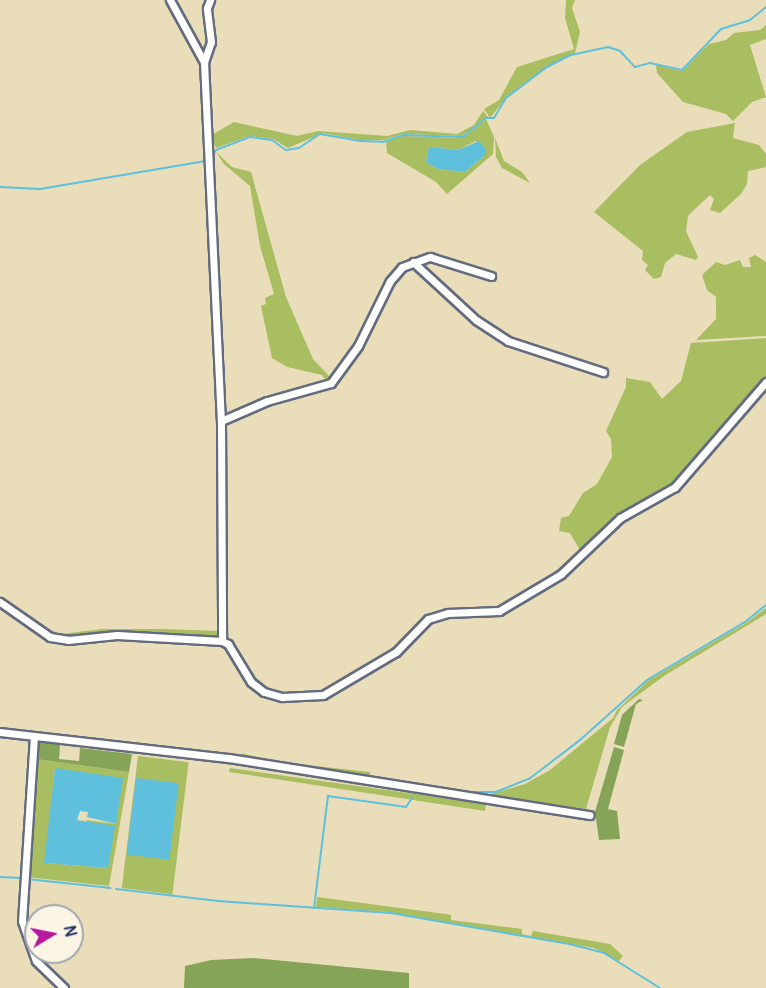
<!DOCTYPE html>
<style>
body{margin:0}
#map{position:relative;width:766px;height:988px;overflow:hidden;background:#eadeba;font-family:Pangolin,sans-serif}
div>[style]{position:absolute}
.green>*{inset:0;background:#a9bd61;transform-origin:0 0}
.forest>*{inset:0;background:#86a457}
.water>*{inset:0;background:#5ec0dc;transform-origin:0 0}
.stream>*{height:2px;margin:-1px;padding:0 1px;transform-origin:1px;border-radius:1px;background:#5ec0dc}
.roads{filter:drop-shadow(2px 0 #636c7e) drop-shadow(-2px 0 #636c7e) drop-shadow(0 2px #636c7e) drop-shadow(0 -2px #636c7e)}
.street>*{height:7px;margin:-3.5px;padding:0 3.5px;transform-origin:3.5px;border-radius:3.5px;background:#fff}
span{translate:-50% -50%;white-space:nowrap;text-align:center;line-height:1.15;-webkit-text-stroke:4.5px #fcf5e5;paint-order:stroke}
.north{position:absolute;left:24px;top:904px;width:60px;height:60px;box-sizing:border-box;background:#fcf5e5;border:2px solid #a2a6af;border-radius:50%;rotate:80deg;font-size:16px;font-weight:700;line-height:24px;text-align:center;color:#1b2f5e}
.north::after{content:'';display:block;margin:auto;width:21px;height:27px;background:#b5179e;clip-path:polygon(50% 0,100% 100%,50% 72%,0 100%)}
</style>
<div id="map">
<div class="green">
<i style="clip-path:polygon(566px 0,575px 0,572px 8px,580px 32px,575px 53px,547px 67px,506px 98px,490px 118px,484px 109px,499px 100px,517px 67px,574px 49px,565px 18px)"></i>
<i style="clip-path:polygon(766px 25px,766px 39px,750px 45px,766px 97px,752px 102px,733px 121px,726px 114px,683px 102px,657px 73px,656px 65px,682px 71px,709px 44px,726px 40px,734px 33px,760px 30px)"></i>
<i style="clip-path:polygon(483px 111px,488px 117px,462px 136px,403px 134px,384px 140px,360px 140px,323px 133px,288px 148px,273px 139px,250px 136px,216px 148px,210px 136px,234px 122px,297px 136px,318px 131px,387px 136px,410px 130px,457px 134px,474px 125px)"></i>
<i style="clip-path:polygon(evenodd,486px 119px,494px 137px,493px 154px,447px 194px,436px 182px,387px 153px,386px 141px,403px 136px,463px 138px,486px 119px,476px 141px,484px 156px,465px 172px,438px 169px,426px 162px,429px 147px,458px 150px,476px 141px)"></i>
<i style="clip-path:polygon(735px 123px,733px 138px,759px 145px,766px 154px,766px 167px,748px 171px,747px 184px,741px 194px,720px 213px,710px 210px,714px 199px,710px 195px,699px 205px,688px 216px,686px 231px,698px 257px,696px 260px,676px 254px,665px 263px,661px 277px,654px 279px,645px 270px,648px 265px,642px 260px,643px 251px,594px 212px,640px 165px,687px 132px)"></i>
<i style="clip-path:polygon(495px 138px,504px 161px,522px 172px,530px 183px,502px 168px,496px 157px)"></i>
<i style="clip-path:polygon(216px 152px,232px 167px,251px 172px,286px 297px,313px 359px,329px 376px,328px 383px,322px 375px,287px 367px,272px 358px,261px 306px,266px 304px,265px 298px,274px 294px,260px 246px,250px 186px,224px 164px)"></i>
<i style="clip-path:polygon(755px 255px,766px 262px,766px 336px,696px 340px,716px 319px,716px 297px,707px 290px,702px 275px,716px 262px,725px 265px,740px 260px,743px 267px,751px 267px,749px 258px)"></i>
<i style="clip-path:polygon(766px 338px,766px 378px,670px 487px,632px 508px,581px 552px,570px 533px,559px 531px,561px 518px,569px 516px,583px 493px,597px 484px,612px 457px,611px 439px,606px 431px,626px 387px,626px 378px,650px 382px,662px 399px,681px 381px,691px 343px)"></i>
<i style="clip-path:polygon(0 596px,36px 625px,61px 634px,103px 629px,165px 629px,220px 631px,220px 637px,108px 632px,69px 638px,49px 634px,0 600px)"></i>
<i style="clip-path:polygon(766px 608px,766px 614px,664px 676px,622px 707px,610px 727px,586px 809px,488px 795px,525px 784px,550px 770px,613px 718px,617px 710px,649px 680px,746px 623px)"></i>
<i style="clip-path:polygon(241px 753px,272px 761px,370px 772px,370px 779px,247px 760px)"></i>
<i style="left:138px;top:756px;width:51px;height:133px;rotate:7deg"></i>
<i style="clip-path:polygon(evenodd,36px 759px,129px 772px,109px 886px,26px 877px,36px 759px,55px 768px,116px 824px,86px 820px,108px 868px,45px 863px,55px 768px)"></i>
<i style="clip-path:polygon(230px 768px,486px 804px,485px 811px,229px 772px)"></i>
<i style="clip-path:polygon(317px 897px,446px 914px,451px 915px,451px 920px,522px 929px,522px 934px,531px 936px,533px 931px,610px 944px,623px 956px,619px 961px,594px 948px,389px 912px,316px 907px)"></i>
</div>
<div class="forest">
<i style="clip-path:polygon(639px 699px,643px 700px,636px 704px,624px 747px,614px 744px,622px 715px)"></i>
<i style="clip-path:polygon(38px 742px,60px 745px,59px 759px,79px 761px,80px 748px,132px 754px,129px 772px,36px 759px)"></i>
<i style="clip-path:polygon(614px 747px,624px 750px,608px 809px,617px 811px,620px 839px,599px 840px,595px 812px)"></i>
<i style="clip-path:polygon(254px 958px,409px 973px,409px 988px,184px 988px,185px 966px,211px 960px)"></i>
</div>
<div class="water">
<i style="clip-path:polygon(479px 141px,486px 149px,484px 156px,465px 172px,438px 169px,426px 162px,429px 147px,458px 150px)"></i>
<i style="clip-path:polygon(55px 768px,123px 778px,116px 824px,87px 817px,88px 812px,80px 811px,77px 820px,115px 826px,108px 868px,44px 863px)"></i>
<i style="left:136px;top:778px;width:43px;height:77px;rotate:7deg"></i>
</div>
<div class="stream">
<i style="left:211px;top:158px;width:9px;rotate:-58deg"></i>
<i style="left:216px;top:150px;width:36px;rotate:-21deg"></i>
<i style="left:250px;top:137px;width:22px;rotate:8deg"></i>
<i style="left:272px;top:140px;width:17px;rotate:36deg"></i>
<i style="left:286px;top:150px;width:13px;rotate:-9deg"></i>
<i style="left:299px;top:148px;width:25px;rotate:-34deg"></i>
<i style="left:320px;top:134px;width:41px;rotate:9.9deg"></i>
<i style="left:360px;top:141px;width:23px;rotate:2deg"></i>
<i style="left:383px;top:142px;width:21px;rotate:-19deg"></i>
<i style="left:403px;top:135px;width:60px;rotate:1.9deg"></i>
<i style="left:463px;top:137px;width:30px;rotate:-40deg"></i>
<i style="left:486px;top:118px;width:8px"></i>
<i style="left:494px;top:118px;width:23px;rotate:-59deg"></i>
<i style="left:506px;top:98px;width:51px;rotate:-37.1deg"></i>
<i style="left:547px;top:67px;width:27px;rotate:-27deg"></i>
<i style="left:571px;top:55px;width:38px;rotate:-12deg"></i>
<i style="left:608px;top:47px;width:13px;rotate:18deg"></i>
<i style="left:620px;top:51px;width:22px;rotate:47deg"></i>
<i style="left:635px;top:67px;width:16px;rotate:-15deg"></i>
<i style="left:650px;top:63px;width:33px;rotate:12deg"></i>
<i style="left:682px;top:70px;width:57px;rotate:-46.4deg"></i>
<i style="left:721px;top:29px;width:30px;rotate:-17deg"></i>
<i style="left:750px;top:20px;width:21px;rotate:-39deg"></i>
<i style="left:0;top:187px;width:40px;rotate:2.9deg"></i>
<i style="left:40px;top:189px;width:168px;rotate:-9.6deg"></i>
<i style="left:464px;top:792px;width:32px"></i>
<i style="left:496px;top:792px;width:35px;rotate:-22deg"></i>
<i style="left:529px;top:779px;width:64px;rotate:-37.4deg"></i>
<i style="left:580px;top:740px;width:90px;rotate:-41.8deg"></i>
<i style="left:647px;top:680px;width:114px;rotate:-30.6deg"></i>
<i style="left:745px;top:622px;width:27px;rotate:-39deg"></i>
<i style="left:0;top:877px;width:20px;rotate:3deg"></i>
<i style="left:27px;top:879px;width:84px;rotate:6.1deg"></i>
<i style="left:116px;top:889px;width:103px;rotate:6.7deg"></i>
<i style="left:218px;top:901px;width:173px;rotate:4deg"></i>
<i style="left:391px;top:913px;width:181px;rotate:9.9deg"></i>
<i style="left:569px;top:944px;width:36px;rotate:14deg"></i>
<i style="left:604px;top:953px;width:66px;rotate:32deg"></i>
<i style="left:314px;top:908px;width:113px;rotate:-82.9deg"></i>
<i style="left:328px;top:796px;width:79px;rotate:8deg"></i>
<i style="left:406px;top:807px;width:11px;rotate:-56deg"></i>
</div>
<div class="roads">
<div class="street">
<i style="left:170px;top:0;width:71px;rotate:61.3deg"></i>
<i style="left:204px;top:62px;width:359px;rotate:87.3deg"></i>
<i style="left:221px;top:421px;width:220px;rotate:89.7deg"></i>
<i style="left:204px;top:62px;width:21px;rotate:-71deg"></i>
<i style="left:211px;top:42px;width:34px;rotate:-97deg"></i>
<i style="left:207px;top:8px;width:9px;rotate:-69deg"></i>
<i style="left:413px;top:262px;width:86px;rotate:42.6deg"></i>
<i style="left:476px;top:320px;width:38px;rotate:33deg"></i>
<i style="left:508px;top:341px;width:100px;rotate:18.1deg"></i>
<i style="left:221px;top:421px;width:50px;rotate:-23.5deg"></i>
<i style="left:267px;top:401px;width:66px;rotate:-15.7deg"></i>
<i style="left:331px;top:383px;width:46px;rotate:-53.9deg"></i>
<i style="left:358px;top:346px;width:72px;rotate:-63.8deg"></i>
<i style="left:390px;top:281px;width:18px;rotate:-49deg"></i>
<i style="left:402px;top:267px;width:30px;rotate:-20deg"></i>
<i style="left:430px;top:257px;width:64px;rotate:17.3deg"></i>
<i style="left:0;top:602px;width:61px;rotate:35deg"></i>
<i style="left:50px;top:637px;width:18px;rotate:9deg"></i>
<i style="left:68px;top:640px;width:49px;rotate:-5.8deg"></i>
<i style="left:117px;top:635px;width:105px;rotate:3.3deg"></i>
<i style="left:222px;top:641px;width:7px;rotate:27deg"></i>
<i style="left:228px;top:644px;width:44px;rotate:58.8deg"></i>
<i style="left:251px;top:682px;width:16px;rotate:38deg"></i>
<i style="left:264px;top:692px;width:19px;rotate:16deg"></i>
<i style="left:282px;top:697px;width:41px;rotate:-2.8deg"></i>
<i style="left:323px;top:695px;width:85px;rotate:-30.5deg"></i>
<i style="left:396px;top:652px;width:46px;rotate:-45.9deg"></i>
<i style="left:428px;top:619px;width:21px;rotate:-17deg"></i>
<i style="left:448px;top:613px;width:51px;rotate:-2.2deg"></i>
<i style="left:499px;top:611px;width:72px;rotate:-30.8deg"></i>
<i style="left:561px;top:574px;width:81px;rotate:-43.5deg"></i>
<i style="left:620px;top:518px;width:63px;rotate:-29.4deg"></i>
<i style="left:675px;top:487px;width:139px;rotate:-49.1deg"></i>
<i style="left:0;top:732px;width:230px;rotate:6.5deg"></i>
<i style="left:229px;top:758px;width:365px;rotate:9deg"></i>
<i style="left:34px;top:736px;width:185px;rotate:93.7deg"></i>
<i style="left:22px;top:921px;width:42px;rotate:70.7deg"></i>
<i style="left:36px;top:961px;width:39px;rotate:44deg"></i>
</div>
</div>
<div class="north">N</div>
</div>
